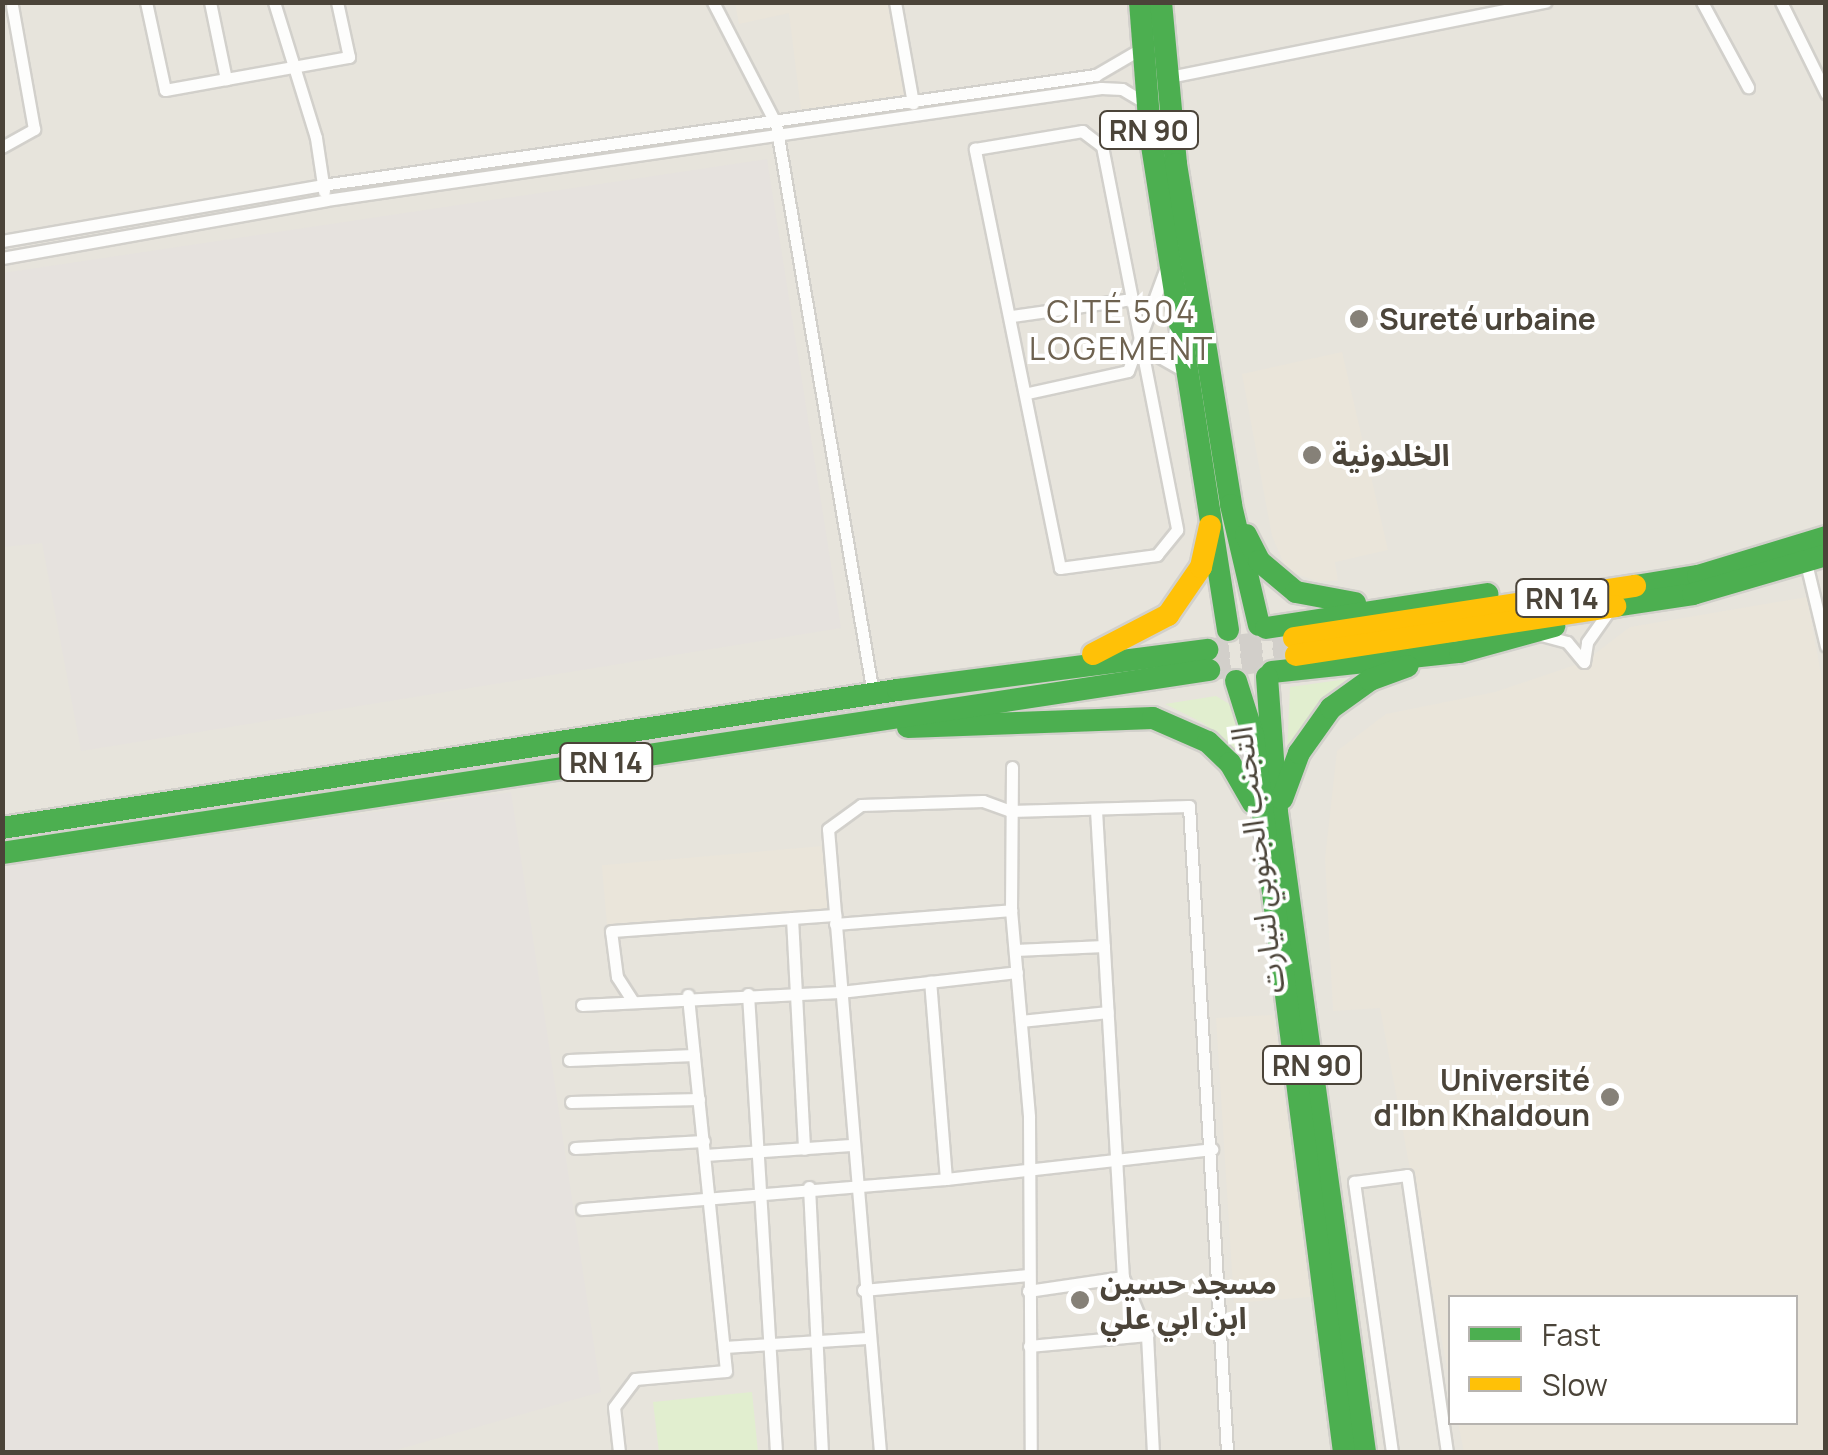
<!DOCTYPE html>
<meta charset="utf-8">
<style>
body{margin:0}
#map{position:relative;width:1828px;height:1455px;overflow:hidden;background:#f4f2ee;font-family:Manrope,"Noto Sans Arabic",sans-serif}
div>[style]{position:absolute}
.residential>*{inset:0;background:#e7e4dc}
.industrial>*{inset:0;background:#e6e2de}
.education>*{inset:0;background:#eae5da;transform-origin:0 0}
.green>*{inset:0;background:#e1eecf}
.highway-tunnel>*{height:22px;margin-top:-11px;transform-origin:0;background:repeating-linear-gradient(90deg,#d2cfca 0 22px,transparent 0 33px)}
.roads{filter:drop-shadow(2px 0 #d2d0cb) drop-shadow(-2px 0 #d2d0cb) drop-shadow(0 2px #d2d0cb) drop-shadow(0 -2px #d2d0cb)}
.street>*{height:11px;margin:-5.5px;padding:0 5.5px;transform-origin:5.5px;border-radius:5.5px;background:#fdfdfc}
.fast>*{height:22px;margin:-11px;padding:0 11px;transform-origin:11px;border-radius:11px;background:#4caf50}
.slow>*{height:22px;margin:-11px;padding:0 11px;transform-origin:11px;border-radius:11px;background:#ffc107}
.dots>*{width:28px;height:28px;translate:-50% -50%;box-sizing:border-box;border:5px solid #fff;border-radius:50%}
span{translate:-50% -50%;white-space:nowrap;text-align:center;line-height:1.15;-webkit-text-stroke:8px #fff;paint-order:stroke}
.shield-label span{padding:2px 8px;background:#fff;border:2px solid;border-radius:8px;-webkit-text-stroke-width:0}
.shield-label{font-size:28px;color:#4b4439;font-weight:700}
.poi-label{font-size:30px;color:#4b4439;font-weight:700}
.left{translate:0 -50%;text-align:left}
.right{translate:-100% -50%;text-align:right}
.street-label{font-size:30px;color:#4b4439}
.neighbourhood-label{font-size:32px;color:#6e6250;letter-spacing:2.5px}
.frame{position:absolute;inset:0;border:5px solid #4b4439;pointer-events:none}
.legend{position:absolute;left:1448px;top:1295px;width:350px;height:130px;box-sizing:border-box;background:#fff;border:2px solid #b7b4b0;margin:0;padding:12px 18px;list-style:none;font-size:30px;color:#4b4439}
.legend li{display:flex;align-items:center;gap:20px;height:50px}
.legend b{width:50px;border:2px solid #b7b4b0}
</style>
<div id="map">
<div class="residential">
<i style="clip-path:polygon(evenodd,3px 3px,1825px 3px,1825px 1452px,3px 1452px,3px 3px,1450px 1298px,1796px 1298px,1796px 1422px,1450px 1422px,1450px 1298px)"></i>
</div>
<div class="industrial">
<i style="clip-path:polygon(767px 159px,841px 628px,81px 751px,42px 543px,3px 547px,3px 273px)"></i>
<i style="clip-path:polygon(511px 792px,601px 1392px,389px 1452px,3px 1452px,3px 866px)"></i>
</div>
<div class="education">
<i style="clip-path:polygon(735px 3px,889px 3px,906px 98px,802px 118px,789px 13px,739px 24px)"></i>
<i style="clip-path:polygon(1342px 352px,1388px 550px,1335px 562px,1338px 581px,1317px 581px,1287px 571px,1272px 536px,1242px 374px)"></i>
<i style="clip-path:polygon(1807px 597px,1826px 702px,1825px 1452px,1464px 1452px,1458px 1423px,1796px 1422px,1796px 1298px,1450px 1298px,1450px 1384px,1380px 1008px,1333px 1011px,1325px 859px,1337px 751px,1386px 714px,1495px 692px,1584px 662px,1630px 627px)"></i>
<i style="left:823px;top:846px;width:63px;height:222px;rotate:85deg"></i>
<i style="clip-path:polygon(1274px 1015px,1311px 1297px,1234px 1303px,1216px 1018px)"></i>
</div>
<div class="green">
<i style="clip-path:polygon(1347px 679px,1311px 713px,1287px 754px,1290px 687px)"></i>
<i style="clip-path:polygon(1216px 696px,1231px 705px,1246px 758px,1203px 723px,1165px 704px)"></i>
<i style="clip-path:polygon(752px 1392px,758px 1452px,659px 1452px,653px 1402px)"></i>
</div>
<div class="highway-tunnel">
<i style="left:1207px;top:650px;width:88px;rotate:-7.9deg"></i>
<i style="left:1209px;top:670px;width:88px;rotate:-9.8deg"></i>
</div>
<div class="roads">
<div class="street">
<i style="left:146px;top:2px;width:90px;rotate:77.8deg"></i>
<i style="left:165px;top:90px;width:187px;rotate:-10.2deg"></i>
<i style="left:349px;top:57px;width:56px;rotate:-102.3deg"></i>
<i style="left:210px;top:2px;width:79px;rotate:78.3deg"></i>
<i style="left:274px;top:2px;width:142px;rotate:72.8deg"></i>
<i style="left:316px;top:138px;width:54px;rotate:81.4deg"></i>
<i style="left:713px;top:2px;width:137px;rotate:62.7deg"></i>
<i style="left:776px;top:124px;width:578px;rotate:80.34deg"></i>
<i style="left:895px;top:2px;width:103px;rotate:79.9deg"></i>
<i style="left:1702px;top:2px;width:97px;rotate:61.6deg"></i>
<i style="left:1781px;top:2px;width:102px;rotate:63.7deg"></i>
<i style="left:1164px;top:78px;width:389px;rotate:-11.3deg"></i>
<i style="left:1082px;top:131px;width:25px;rotate:37deg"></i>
<i style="left:1102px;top:146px;width:391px;rotate:78.9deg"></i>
<i style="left:1177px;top:530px;width:32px;rotate:129deg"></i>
<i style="left:1157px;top:555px;width:98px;rotate:172.4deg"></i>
<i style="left:1060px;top:568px;width:428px;rotate:-101.5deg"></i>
<i style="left:975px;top:149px;width:109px;rotate:-9.5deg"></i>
<i style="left:2px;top:147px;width:37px;rotate:-29deg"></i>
<i style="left:34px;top:129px;width:125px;rotate:-100.1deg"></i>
<i style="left:2px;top:241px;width:325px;rotate:-9.9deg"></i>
<i style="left:322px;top:185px;width:782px;rotate:-8.09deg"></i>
<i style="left:1096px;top:75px;width:50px;rotate:-30.2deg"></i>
<i style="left:2px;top:258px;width:329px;rotate:-10.1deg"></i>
<i style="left:326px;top:200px;width:783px;rotate:-8.22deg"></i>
<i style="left:1101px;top:88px;width:21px;rotate:3deg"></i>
<i style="left:1122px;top:89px;width:27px;rotate:31deg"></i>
<i style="left:1012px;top:316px;width:121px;rotate:-8.1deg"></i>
<i style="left:1142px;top:347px;width:51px;rotate:29.6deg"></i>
<i style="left:1028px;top:393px;width:102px;rotate:-12.4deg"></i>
<i style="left:1128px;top:371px;width:108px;rotate:-69.9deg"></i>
<i style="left:1806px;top:563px;width:85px;rotate:76.5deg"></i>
<i style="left:1541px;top:635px;width:27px;rotate:15deg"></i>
<i style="left:1567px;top:642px;width:26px;rotate:50deg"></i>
<i style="left:1584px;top:662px;width:20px;rotate:-81deg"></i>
<i style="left:1587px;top:642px;width:42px;rotate:-54.8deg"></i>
<i style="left:1012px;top:767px;width:143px;rotate:90.4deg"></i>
<i style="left:1011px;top:910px;width:208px;rotate:85deg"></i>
<i style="left:1029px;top:1117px;width:335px;rotate:89.7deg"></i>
<i style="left:1096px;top:810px;width:468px;rotate:86.7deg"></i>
<i style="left:1123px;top:1277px;width:63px;rotate:67.5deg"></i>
<i style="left:1147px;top:1335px;width:117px;rotate:87.1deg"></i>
<i style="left:792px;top:918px;width:231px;rotate:87deg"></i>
<i style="left:835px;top:924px;width:177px;rotate:-4.5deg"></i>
<i style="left:1015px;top:950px;width:89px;rotate:-2.6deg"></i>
<i style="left:748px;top:994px;width:459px;rotate:86.5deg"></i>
<i style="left:632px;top:1000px;width:27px;rotate:-123deg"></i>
<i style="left:617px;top:977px;width:46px;rotate:-97.4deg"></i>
<i style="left:611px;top:931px;width:225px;rotate:-4.1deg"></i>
<i style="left:582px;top:1005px;width:258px;rotate:-2.9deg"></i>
<i style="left:840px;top:992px;width:178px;rotate:-6.4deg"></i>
<i style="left:1021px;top:1021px;width:87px;rotate:-5.9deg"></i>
<i style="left:569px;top:1060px;width:125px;rotate:-2.3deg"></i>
<i style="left:571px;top:1102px;width:128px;rotate:-1.3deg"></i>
<i style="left:575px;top:1148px;width:129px;rotate:-3.1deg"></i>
<i style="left:705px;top:1155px;width:146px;rotate:-3.9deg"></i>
<i style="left:946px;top:1179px;width:268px;rotate:-6.4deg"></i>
<i style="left:809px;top:1187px;width:265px;rotate:87.2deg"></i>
<i style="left:582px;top:1209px;width:365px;rotate:-4.7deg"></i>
<i style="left:946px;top:1179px;width:198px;rotate:-94.6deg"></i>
<i style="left:863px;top:1290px;width:166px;rotate:-5.2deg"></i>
<i style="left:1028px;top:1291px;width:96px;rotate:-8.4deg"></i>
<i style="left:1029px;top:1346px;width:119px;rotate:-5.3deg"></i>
<i style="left:724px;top:1347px;width:143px;rotate:-3.6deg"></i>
<i style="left:619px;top:1452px;width:45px;rotate:-96.3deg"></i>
<i style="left:614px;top:1407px;width:35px;rotate:-53deg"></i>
<i style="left:635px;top:1379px;width:91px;rotate:-5deg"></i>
<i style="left:726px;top:1371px;width:378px;rotate:-95.8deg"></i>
<i style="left:880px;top:1452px;width:625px;rotate:-94.77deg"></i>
<i style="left:828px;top:829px;width:41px;rotate:-36deg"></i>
<i style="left:861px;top:805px;width:122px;rotate:-1.9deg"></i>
<i style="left:983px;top:801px;width:29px;rotate:20deg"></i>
<i style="left:1010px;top:811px;width:179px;rotate:-1.6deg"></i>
<i style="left:1189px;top:806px;width:647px;rotate:86.63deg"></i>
<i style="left:1392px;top:1452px;width:273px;rotate:-98deg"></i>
<i style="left:1354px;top:1182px;width:53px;rotate:-7.5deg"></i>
<i style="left:1407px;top:1175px;width:280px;rotate:81.8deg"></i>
</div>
<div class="fast">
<i style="left:1140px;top:2px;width:131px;rotate:85.6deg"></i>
<i style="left:1150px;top:133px;width:503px;rotate:81.08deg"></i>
<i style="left:1161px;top:2px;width:163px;rotate:84.7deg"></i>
<i style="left:1176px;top:164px;width:345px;rotate:80.8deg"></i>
<i style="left:1231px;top:505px;width:123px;rotate:76.9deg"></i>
<i style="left:1246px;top:535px;width:29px;rotate:63deg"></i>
<i style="left:1259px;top:561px;width:48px;rotate:40deg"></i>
<i style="left:1296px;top:592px;width:60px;rotate:10.6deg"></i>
<i style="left:1635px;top:586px;width:64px;rotate:-9deg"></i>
<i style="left:1698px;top:576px;width:134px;rotate:-16.9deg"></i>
<i style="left:1615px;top:606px;width:79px;rotate:-8.7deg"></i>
<i style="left:1693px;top:594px;width:139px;rotate:-16.3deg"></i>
<i style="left:1266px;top:628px;width:224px;rotate:-8.7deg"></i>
<i style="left:1272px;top:672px;width:189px;rotate:-6.1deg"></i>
<i style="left:1460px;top:652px;width:98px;rotate:-15.5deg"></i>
<i style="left:1267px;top:677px;width:135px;rotate:85.8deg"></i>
<i style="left:1277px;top:812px;width:646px;rotate:82.17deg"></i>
<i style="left:1236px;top:681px;width:57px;rotate:72.5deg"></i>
<i style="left:1253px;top:735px;width:723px;rotate:82.77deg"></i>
<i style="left:908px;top:727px;width:245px;rotate:-2.1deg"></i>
<i style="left:1153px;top:718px;width:60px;rotate:23.6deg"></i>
<i style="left:1208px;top:742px;width:30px;rotate:44deg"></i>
<i style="left:1230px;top:763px;width:46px;rotate:60.1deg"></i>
<i style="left:1282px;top:799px;width:49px;rotate:-69.7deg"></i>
<i style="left:1299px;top:753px;width:55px;rotate:-54.6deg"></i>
<i style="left:1331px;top:708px;width:48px;rotate:-35.7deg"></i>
<i style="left:1370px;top:680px;width:40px;rotate:-20.2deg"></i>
<i style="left:2px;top:828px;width:907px;rotate:-8.76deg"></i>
<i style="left:898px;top:690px;width:312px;rotate:-7.4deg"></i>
<i style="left:2px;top:853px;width:1221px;rotate:-8.62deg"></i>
</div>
<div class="slow">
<i style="left:1294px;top:638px;width:345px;rotate:-8.7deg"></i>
<i style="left:1093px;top:654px;width:85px;rotate:-27.5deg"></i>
<i style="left:1168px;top:615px;width:58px;rotate:-55.5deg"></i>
<i style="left:1201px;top:567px;width:42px;rotate:-77.6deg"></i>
<i style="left:1296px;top:655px;width:323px;rotate:-8.7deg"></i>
</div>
</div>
<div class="dots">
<i style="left:1359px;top:319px;background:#868178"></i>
<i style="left:1312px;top:455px;background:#868178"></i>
<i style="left:1610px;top:1097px;background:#868178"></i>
<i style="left:1080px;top:1300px;background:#868178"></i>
</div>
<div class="shield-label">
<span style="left:1149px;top:130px">RN 90</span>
<span style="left:1562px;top:598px">RN 14</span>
<span style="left:606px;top:762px">RN 14</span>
<span style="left:1312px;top:1065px">RN 90</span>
</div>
<div class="poi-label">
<span class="left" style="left:1379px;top:319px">Sureté urbaine</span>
<span class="left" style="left:1332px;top:455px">الخلدونية</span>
<span class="right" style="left:1590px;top:1097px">Université<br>d'Ibn Khaldoun</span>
<span class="left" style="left:1100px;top:1300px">مسجد حسين<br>ابن ابي علي</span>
</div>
<div class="street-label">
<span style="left:1257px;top:860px;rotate:-97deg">التجنب الجنوبي لتيارت</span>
</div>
<div class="neighbourhood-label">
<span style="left:1122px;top:330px">CITÉ 504<br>LOGEMENT</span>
</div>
<div class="frame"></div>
<ul class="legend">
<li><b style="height:12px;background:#4caf50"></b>Fast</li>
<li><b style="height:12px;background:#ffc107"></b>Slow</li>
</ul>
</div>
